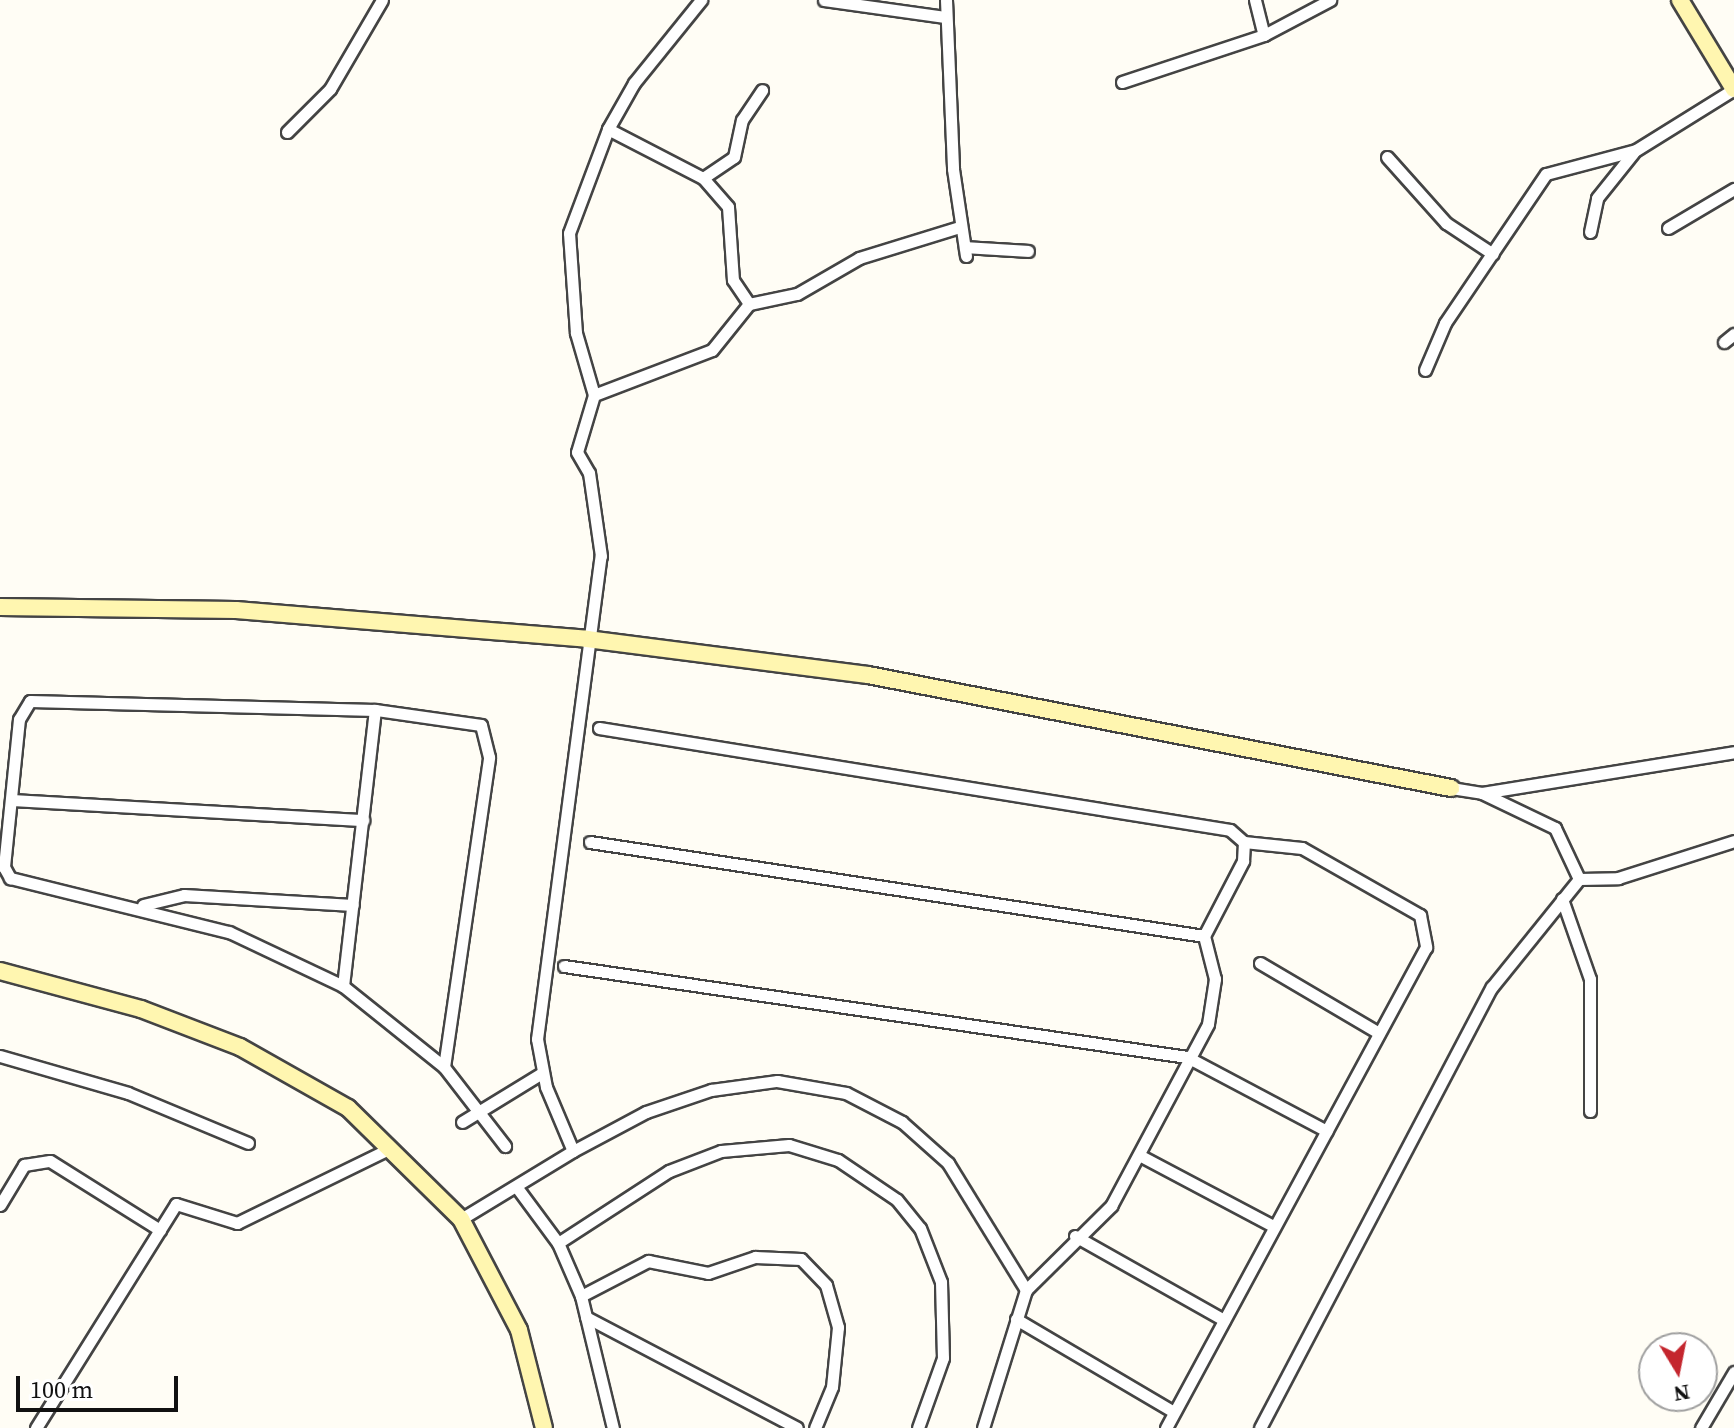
<!DOCTYPE html>
<style>
body{margin:0}
#map{position:relative;width:1734px;height:1428px;overflow:hidden;background:#fffdf5;font-family:"Source Serif 4",serif}
div>[style]{position:absolute}
.roads{filter:drop-shadow(2px 0 #444) drop-shadow(-2px 0 #444) drop-shadow(0 2px #444) drop-shadow(0 -2px #444)}
.street>*{height:11px;margin:-5.5px;padding:0 5.5px;transform-origin:5.5px;border-radius:5.5px;background:#fff}
.secondary>*{height:16px;margin:-8px;padding:0 8px;transform-origin:8px;border-radius:8px;background:#fff6b0}
span{translate:-50% -50%;white-space:nowrap;text-align:center;line-height:1.15;-webkit-text-stroke:8px #fff;paint-order:stroke}
.north{position:absolute;left:1638px;top:1332px;width:80px;height:80px;box-sizing:border-box;background:#fff;border:2px solid #a0a0a0;border-radius:50%;rotate:170deg;font-size:22px;font-weight:700;line-height:32px;text-align:center;color:#111}
.north::after{content:'';display:block;margin:auto;width:28px;height:36px;background:#c4262e;clip-path:polygon(50% 0,100% 100%,50% 72%,0 100%)}
.scale{position:absolute;left:16px;top:1376px;width:162px;height:36px;box-sizing:border-box;border:4px solid #111;border-top:0;padding-left:10px;font-size:24px;line-height:28px;white-space:nowrap;color:#111;-webkit-text-stroke:6px #fff;paint-order:stroke}
</style>
<div id="map">
<div class="roads">
<div class="street">
<i style="left:824px;top:0;width:122px;rotate:8deg"></i>
<i style="left:946px;top:0;width:169px;rotate:87.6deg"></i>
<i style="left:953px;top:169px;width:88px;rotate:81.5deg"></i>
<i style="left:1255px;top:0;width:36px;rotate:76deg"></i>
<i style="left:1122px;top:82px;width:150px;rotate:-18.3deg"></i>
<i style="left:1264px;top:35px;width:75px;rotate:-27.9deg"></i>
<i style="left:608px;top:129px;width:107px;rotate:27.3deg"></i>
<i style="left:703px;top:178px;width:37px;rotate:-34deg"></i>
<i style="left:734px;top:157px;width:38px;rotate:-78deg"></i>
<i style="left:742px;top:120px;width:36px;rotate:-56deg"></i>
<i style="left:287px;top:132px;width:61px;rotate:-45deg"></i>
<i style="left:330px;top:89px;width:103px;rotate:-59.7deg"></i>
<i style="left:1387px;top:157px;width:89px;rotate:48.2deg"></i>
<i style="left:1446px;top:223px;width:56px;rotate:33.4deg"></i>
<i style="left:703px;top:178px;width:38px;rotate:49deg"></i>
<i style="left:728px;top:207px;width:73px;rotate:86.1deg"></i>
<i style="left:733px;top:280px;width:29px;rotate:56deg"></i>
<i style="left:1668px;top:228px;width:77px;rotate:-30.6deg"></i>
<i style="left:1590px;top:232px;width:35px;rotate:-78deg"></i>
<i style="left:1597px;top:198px;width:58px;rotate:-51.3deg"></i>
<i style="left:965px;top:247px;width:63px;rotate:3.6deg"></i>
<i style="left:1724px;top:342px;width:13px;rotate:-39deg"></i>
<i style="left:1425px;top:370px;width:51px;rotate:-66.9deg"></i>
<i style="left:1445px;top:323px;width:180px;rotate:-55.9deg"></i>
<i style="left:1546px;top:174px;width:93px;rotate:-14.9deg"></i>
<i style="left:1636px;top:150px;width:115px;rotate:-31.9deg"></i>
<i style="left:594px;top:395px;width:65px;rotate:-106.2deg"></i>
<i style="left:576px;top:333px;width:100px;rotate:-94deg"></i>
<i style="left:569px;top:233px;width:111px;rotate:-69.4deg"></i>
<i style="left:608px;top:129px;width:53px;rotate:-60.5deg"></i>
<i style="left:634px;top:83px;width:107px;rotate:-51.1deg"></i>
<i style="left:599px;top:728px;width:639px;rotate:9.18deg"></i>
<i style="left:1230px;top:830px;width:18px;rotate:41deg"></i>
<i style="left:1244px;top:842px;width:58px;rotate:5.9deg"></i>
<i style="left:1302px;top:848px;width:136px;rotate:29.6deg"></i>
<i style="left:1420px;top:915px;width:33px;rotate:79deg"></i>
<i style="left:1426px;top:947px;width:547px;rotate:118.39deg"></i>
<i style="left:1451px;top:788px;width:31px;rotate:9deg"></i>
<i style="left:1482px;top:793px;width:81px;rotate:25.6deg"></i>
<i style="left:1555px;top:828px;width:56px;rotate:64.8deg"></i>
<i style="left:1579px;top:879px;width:39px;rotate:-1deg"></i>
<i style="left:1618px;top:878px;width:122px;rotate:-17.7deg"></i>
<i style="left:1482px;top:793px;width:255px;rotate:-9.2deg"></i>
<i style="left:13px;top:800px;width:351px;rotate:3.3deg"></i>
<i style="left:590px;top:842px;width:621px;rotate:8.7deg"></i>
<i style="left:1562px;top:899px;width:85px;rotate:70.7deg"></i>
<i style="left:1590px;top:979px;width:132px;rotate:90deg"></i>
<i style="left:143px;top:905px;width:42px;rotate:-13.7deg"></i>
<i style="left:184px;top:895px;width:169px;rotate:3.4deg"></i>
<i style="left:1260px;top:963px;width:138px;rotate:30.5deg"></i>
<i style="left:564px;top:966px;width:630px;rotate:8.31deg"></i>
<i style="left:1187px;top:1057px;width:158px;rotate:27.9deg"></i>
<i style="left:343px;top:986px;width:278px;rotate:-83.4deg"></i>
<i style="left:0;top:1056px;width:133px;rotate:16.1deg"></i>
<i style="left:128px;top:1093px;width:130px;rotate:22.6deg"></i>
<i style="left:444px;top:1067px;width:313px;rotate:-81.7deg"></i>
<i style="left:489px;top:757px;width:33px;rotate:-104deg"></i>
<i style="left:481px;top:725px;width:107px;rotate:-171.9deg"></i>
<i style="left:375px;top:710px;width:345px;rotate:-178.5deg"></i>
<i style="left:30px;top:701px;width:21px;rotate:121deg"></i>
<i style="left:19px;top:719px;width:149px;rotate:95.8deg"></i>
<i style="left:4px;top:867px;width:13px;rotate:61deg"></i>
<i style="left:10px;top:878px;width:226px;rotate:13.9deg"></i>
<i style="left:229px;top:932px;width:126px;rotate:25.3deg"></i>
<i style="left:343px;top:986px;width:129px;rotate:38.7deg"></i>
<i style="left:444px;top:1067px;width:100px;rotate:52.3deg"></i>
<i style="left:462px;top:1122px;width:94px;rotate:-31.5deg"></i>
<i style="left:573px;top:1151px;width:83px;rotate:-28.1deg"></i>
<i style="left:646px;top:1112px;width:69px;rotate:-18.7deg"></i>
<i style="left:711px;top:1090px;width:67px;rotate:-7.8deg"></i>
<i style="left:777px;top:1081px;width:70px;rotate:9.9deg"></i>
<i style="left:846px;top:1093px;width:63px;rotate:27.4deg"></i>
<i style="left:902px;top:1122px;width:62px;rotate:41.7deg"></i>
<i style="left:948px;top:1163px;width:149px;rotate:58.4deg"></i>
<i style="left:1139px;top:1155px;width:152px;rotate:27.9deg"></i>
<i style="left:518px;top:1189px;width:67px;rotate:53.5deg"></i>
<i style="left:558px;top:1243px;width:58px;rotate:66.5deg"></i>
<i style="left:581px;top:1296px;width:136px;rotate:76.4deg"></i>
<i style="left:0;top:1205px;width:47px;rotate:-59deg"></i>
<i style="left:24px;top:1165px;width:26px;rotate:-9deg"></i>
<i style="left:50px;top:1161px;width:130px;rotate:32.1deg"></i>
<i style="left:461px;top:1219px;width:131px;rotate:-31.3deg"></i>
<i style="left:573px;top:1151px;width:69px;rotate:-112.9deg"></i>
<i style="left:546px;top:1087px;width:49px;rotate:-100.6deg"></i>
<i style="left:537px;top:1039px;width:487px;rotate:-82.5deg"></i>
<i style="left:601px;top:556px;width:84px;rotate:-98.2deg"></i>
<i style="left:589px;top:473px;width:24px;rotate:-120deg"></i>
<i style="left:577px;top:452px;width:59px;rotate:-73.4deg"></i>
<i style="left:594px;top:395px;width:126px;rotate:-20.9deg"></i>
<i style="left:712px;top:350px;width:59px;rotate:-51.2deg"></i>
<i style="left:749px;top:304px;width:49px;rotate:-11.8deg"></i>
<i style="left:797px;top:294px;width:72px;rotate:-30.1deg"></i>
<i style="left:859px;top:258px;width:106px;rotate:-17.1deg"></i>
<i style="left:1075px;top:1236px;width:171px;rotate:29.4deg"></i>
<i style="left:558px;top:1243px;width:132px;rotate:-33deg"></i>
<i style="left:669px;top:1171px;width:56px;rotate:-21deg"></i>
<i style="left:721px;top:1151px;width:68px;rotate:-5deg"></i>
<i style="left:789px;top:1145px;width:51px;rotate:17deg"></i>
<i style="left:838px;top:1160px;width:71px;rotate:34.1deg"></i>
<i style="left:897px;top:1200px;width:36px;rotate:51deg"></i>
<i style="left:920px;top:1228px;width:58px;rotate:68.7deg"></i>
<i style="left:941px;top:1282px;width:76px;rotate:88.5deg"></i>
<i style="left:943px;top:1358px;width:74px;rotate:109.7deg"></i>
<i style="left:581px;top:1296px;width:76px;rotate:-27.6deg"></i>
<i style="left:648px;top:1261px;width:61px;rotate:11.3deg"></i>
<i style="left:708px;top:1273px;width:50px;rotate:-18.8deg"></i>
<i style="left:755px;top:1257px;width:46px;rotate:2.5deg"></i>
<i style="left:801px;top:1259px;width:36px;rotate:46deg"></i>
<i style="left:826px;top:1285px;width:44px;rotate:74.1deg"></i>
<i style="left:838px;top:1327px;width:60px;rotate:95.7deg"></i>
<i style="left:832px;top:1387px;width:44px;rotate:112.5deg"></i>
<i style="left:586px;top:1317px;width:238px;rotate:27.7deg"></i>
<i style="left:1016px;top:1319px;width:183px;rotate:30.5deg"></i>
<i style="left:36px;top:1428px;width:264px;rotate:-58deg"></i>
<i style="left:176px;top:1204px;width:64px;rotate:17.3deg"></i>
<i style="left:237px;top:1223px;width:169px;rotate:-26deg"></i>
<i style="left:983px;top:1428px;width:145px;rotate:-72.7deg"></i>
<i style="left:1026px;top:1290px;width:120px;rotate:-44.7deg"></i>
<i style="left:1111px;top:1206px;width:206px;rotate:-61.9deg"></i>
<i style="left:1208px;top:1024px;width:46px;rotate:-81.2deg"></i>
<i style="left:1215px;top:979px;width:44px;rotate:-104.3deg"></i>
<i style="left:1204px;top:936px;width:85px;rotate:-62.5deg"></i>
<i style="left:1243px;top:861px;width:19px;rotate:-87deg"></i>
<i style="left:1260px;top:1428px;width:498px;rotate:-62.3deg"></i>
<i style="left:1492px;top:987px;width:139px;rotate:-51.1deg"></i>
<i style="left:1701px;top:1428px;width:65px;rotate:-59.5deg"></i>
</div>
<div class="secondary">
<i style="left:1680px;top:0;width:104px;rotate:58.8deg"></i>
<i style="left:0;top:607px;width:236px;rotate:0.7deg"></i>
<i style="left:236px;top:610px;width:352px;rotate:4.7deg"></i>
<i style="left:587px;top:639px;width:283px;rotate:7.3deg"></i>
<i style="left:868px;top:675px;width:594px;rotate:10.97deg"></i>
<i style="left:0;top:971px;width:146px;rotate:15.1deg"></i>
<i style="left:141px;top:1009px;width:106px;rotate:21deg"></i>
<i style="left:240px;top:1047px;width:124px;rotate:29.5deg"></i>
<i style="left:348px;top:1108px;width:158px;rotate:44.5deg"></i>
<i style="left:461px;top:1219px;width:125px;rotate:62.4deg"></i>
<i style="left:519px;top:1330px;width:101px;rotate:75.7deg"></i>
</div>
</div>
<div class="north">N</div>
<div class="scale">100 m</div>
</div>
